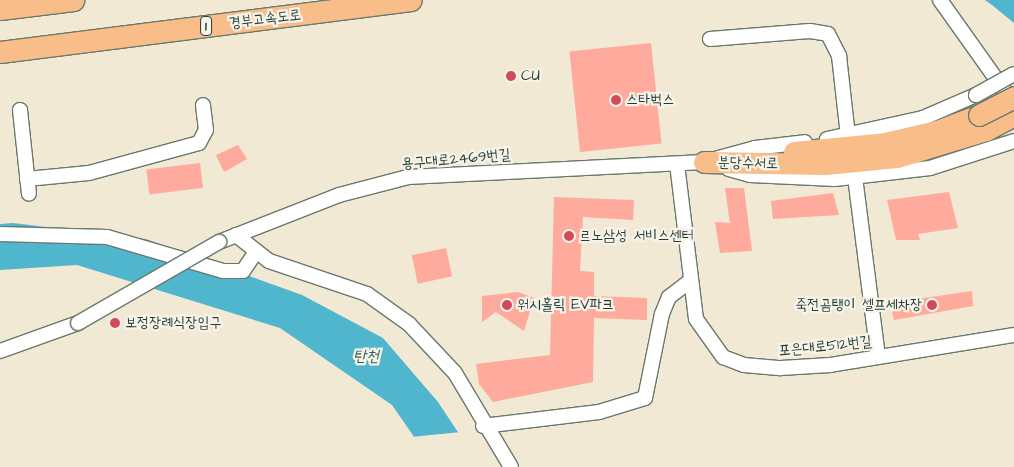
<!DOCTYPE html>
<meta charset="utf-8">
<style>
body{margin:0}
#map{position:relative;width:1014px;height:467px;overflow:hidden;background:#f1e9d3;font-family:"Architects Daughter","Poor Story",sans-serif}
div>[style]{position:absolute}
.water>*{inset:0;background:#50b6ce}
.pier>*{inset:0;background:#f1e9d3}
.building>*{inset:0;background:#feaa9c;transform-origin:0 0}
.roads{filter:drop-shadow(1px 0 #68796c) drop-shadow(-1px 0 #68796c) drop-shadow(0 1px #68796c) drop-shadow(0 -1px #68796c)}
.minor>*{height:14px;margin:-7px;padding:0 7px;transform-origin:7px;border-radius:7px;background:#fff}
.highway>*{height:21px;margin:-10.5px;padding:0 10.5px;transform-origin:10.5px;border-radius:10.5px;background:#f9bd89}
.bridges{filter:drop-shadow(1px 0 #68796c) drop-shadow(-1px 0 #68796c) drop-shadow(0 1px #68796c) drop-shadow(0 -1px #68796c)}
.minor-bridge>*{height:14px;margin:-7px;padding:0 7px;transform-origin:7px;border-radius:7px;background:#fff}
.highway-bridge>*{height:21px;margin:-10.5px;padding:0 10.5px;transform-origin:10.5px;border-radius:10.5px;background:#f9bd89}
.dots>*{width:14px;height:14px;translate:-50% -50%;box-sizing:border-box;border:2px solid #f7f3e8;border-radius:50%}
span{translate:-50% -50%;white-space:nowrap;text-align:center;line-height:1.15;-webkit-text-stroke:4.5px #f7f3e8;paint-order:stroke}
.shield-label span{padding:1px 4px;background:#f7f3e8;border:1px solid;border-radius:4px;-webkit-text-stroke-width:0}
.shield-label{font-size:14px;color:#1f3d34;font-weight:700}
.street-label{font-size:15px;color:#1f3d34}
.poi-label{font-size:15px;color:#1f3d34}
.left{translate:0 -50%;text-align:left}
.right{translate:-100% -50%;text-align:right}
.water-label{font-size:16px;color:#2b5b5a;font-style:italic}
</style>
<div id="map">
<div class="water">
<i style="clip-path:polygon(985px 0,1014px 0,1014px 23px,992px 5px)"></i>
<i style="clip-path:polygon(13px 223px,146px 239px,302px 295px,383px 338px,438px 402px,481px 467px,435px 467px,392px 405px,280px 328px,77px 265px,0 270px,0 224px)"></i>
</div>
<div class="pier">
<i style="clip-path:polygon(461px 432px,484px 467px,432px 467px,411px 437px)"></i>
</div>
<div class="building">
<i style="left:651px;top:43px;width:101px;height:82px;rotate:84deg"></i>
<i style="clip-path:polygon(238px 145px,247px 159px,224px 172px,216px 155px)"></i>
<i style="left:200px;top:163px;width:25px;height:54px;rotate:83deg"></i>
<i style="clip-path:polygon(725px 188px,744px 188px,752px 251px,720px 253px,715px 222px,730px 223px)"></i>
<i style="clip-path:polygon(949px 192px,958px 228px,918px 234px,920px 240px,896px 240px,887px 200px)"></i>
<i style="clip-path:polygon(833px 193px,839px 215px,773px 219px,771px 201px)"></i>
<i style="clip-path:polygon(554px 197px,634px 200px,633px 220px,583px 217px,580px 271px,594px 272px,594px 296px,647px 298px,647px 320px,594px 318px,593px 382px,493px 402px,479px 384px,476px 364px,550px 355px)"></i>
<i style="left:446px;top:248px;width:29px;height:35px;rotate:78deg"></i>
<i style="clip-path:polygon(972px 291px,973px 306px,894px 320px,890px 303px)"></i>
<i style="clip-path:polygon(518px 292px,534px 298px,524px 331px,496px 312px,482px 322px,482px 296px)"></i>
</div>
<div class="roads">
<div class="minor">
<i style="left:940px;top:0;width:128px;rotate:54.6deg"></i>
<i style="left:710px;top:39px;width:100px;rotate:-4.6deg"></i>
<i style="left:810px;top:31px;width:18px;rotate:9deg"></i>
<i style="left:828px;top:34px;width:25px;rotate:63deg"></i>
<i style="left:839px;top:56px;width:81px;rotate:83.6deg"></i>
<i style="left:20px;top:110px;width:84px;rotate:83.9deg"></i>
<i style="left:827px;top:139px;width:98px;rotate:-12.3deg"></i>
<i style="left:923px;top:118px;width:58px;rotate:-23.5deg"></i>
<i style="left:677px;top:164px;width:156px;rotate:83deg"></i>
<i style="left:696px;top:319px;width:47px;rotate:54.6deg"></i>
<i style="left:723px;top:357px;width:22px;rotate:21deg"></i>
<i style="left:744px;top:365px;width:37px;rotate:5deg"></i>
<i style="left:781px;top:368px;width:49px;rotate:-3.5deg"></i>
<i style="left:830px;top:365px;width:186px;rotate:-9.3deg"></i>
<i style="left:729px;top:169px;width:22px;rotate:16deg"></i>
<i style="left:750px;top:175px;width:85px;rotate:2.7deg"></i>
<i style="left:835px;top:179px;width:96px;rotate:-6.6deg"></i>
<i style="left:930px;top:168px;width:88px;rotate:-17.8deg"></i>
<i style="left:855px;top:177px;width:181px;rotate:82.7deg"></i>
<i style="left:27px;top:179px;width:62px;rotate:-5.5deg"></i>
<i style="left:89px;top:173px;width:114px;rotate:-15.3deg"></i>
<i style="left:199px;top:143px;width:15px;rotate:-62deg"></i>
<i style="left:206px;top:130px;width:25px;rotate:-97deg"></i>
<i style="left:0;top:234px;width:107px;rotate:1.6deg"></i>
<i style="left:107px;top:237px;width:121px;rotate:16.3deg"></i>
<i style="left:223px;top:271px;width:20px"></i>
<i style="left:243px;top:271px;width:22px;rotate:-56deg"></i>
<i style="left:236px;top:235px;width:42px;rotate:38.2deg"></i>
<i style="left:269px;top:261px;width:103px;rotate:18.6deg"></i>
<i style="left:367px;top:294px;width:52px;rotate:35.5deg"></i>
<i style="left:409px;top:324px;width:67px;rotate:46.8deg"></i>
<i style="left:455px;top:373px;width:109px;rotate:59.2deg"></i>
<i style="left:219px;top:242px;width:129px;rotate:-21.4deg"></i>
<i style="left:339px;top:195px;width:71px;rotate:-14.6deg"></i>
<i style="left:408px;top:177px;width:296px;rotate:-2.9deg"></i>
<i style="left:704px;top:162px;width:53px;rotate:-15.4deg"></i>
<i style="left:755px;top:148px;width:50px;rotate:-6.8deg"></i>
<i style="left:0;top:351px;width:83px;rotate:-19.7deg"></i>
<i style="left:483px;top:426px;width:117px;rotate:-6.9deg"></i>
<i style="left:599px;top:412px;width:48px;rotate:-16.9deg"></i>
<i style="left:645px;top:398px;width:86px;rotate:-78.6deg"></i>
<i style="left:662px;top:314px;width:18px;rotate:-68deg"></i>
<i style="left:669px;top:297px;width:25px;rotate:-37deg"></i>
</div>
<div class="highway">
<i style="left:0;top:9px;width:74px;rotate:-7deg"></i>
<i style="left:0;top:52px;width:414px;rotate:-7.2deg"></i>
<i style="left:794px;top:152px;width:91px;rotate:-5.6deg"></i>
<i style="left:885px;top:143px;width:53px;rotate:-13deg"></i>
<i style="left:937px;top:131px;width:45px;rotate:-20.9deg"></i>
<i style="left:704px;top:162px;width:121px;rotate:0.9deg"></i>
<i style="left:825px;top:164px;width:72px;rotate:-5.6deg"></i>
<i style="left:897px;top:157px;width:93px;rotate:-16.9deg"></i>
<i style="left:986px;top:130px;width:32px;rotate:-28deg"></i>
</div>
</div>
<div class="bridges">
<div class="minor-bridge">
<i style="left:976px;top:95px;width:43px;rotate:-28.9deg"></i>
<i style="left:78px;top:323px;width:163px;rotate:-29.9deg"></i>
</div>
<div class="highway-bridge">
<i style="left:979px;top:115px;width:39px;rotate:-27deg"></i>
</div>
</div>
<div class="dots">
<i style="left:511px;top:76px;background:#d1495b"></i>
<i style="left:616px;top:100px;background:#d1495b"></i>
<i style="left:569px;top:236px;background:#d1495b"></i>
<i style="left:507px;top:305px;background:#d1495b"></i>
<i style="left:932px;top:305px;background:#d1495b"></i>
<i style="left:115px;top:323px;background:#d1495b"></i>
</div>
<div class="shield-label">
<span style="left:206px;top:26px">1</span>
</div>
<div class="street-label">
<span style="left:265px;top:19px;rotate:-7deg">경부고속도로</span>
<span style="left:456px;top:159px;rotate:-5deg">용구대로2469번길</span>
<span style="left:748px;top:163px;rotate:1deg">분당수서로</span>
<span style="left:825px;top:346px;rotate:-6deg">포은대로512번길</span>
</div>
<div class="poi-label">
<span class="left" style="left:521px;top:76px">CU</span>
<span class="left" style="left:626px;top:100px">스타벅스</span>
<span class="left" style="left:579px;top:236px">르노삼성 서비스센터</span>
<span class="left" style="left:517px;top:305px">워시홀릭 EV파크</span>
<span class="right" style="left:922px;top:305px">죽전곰탱이 셀프세차장</span>
<span class="left" style="left:125px;top:323px">보정장례식장입구</span>
</div>
<div class="water-label">
<span style="left:366px;top:356px">탄천</span>
</div>
</div>
